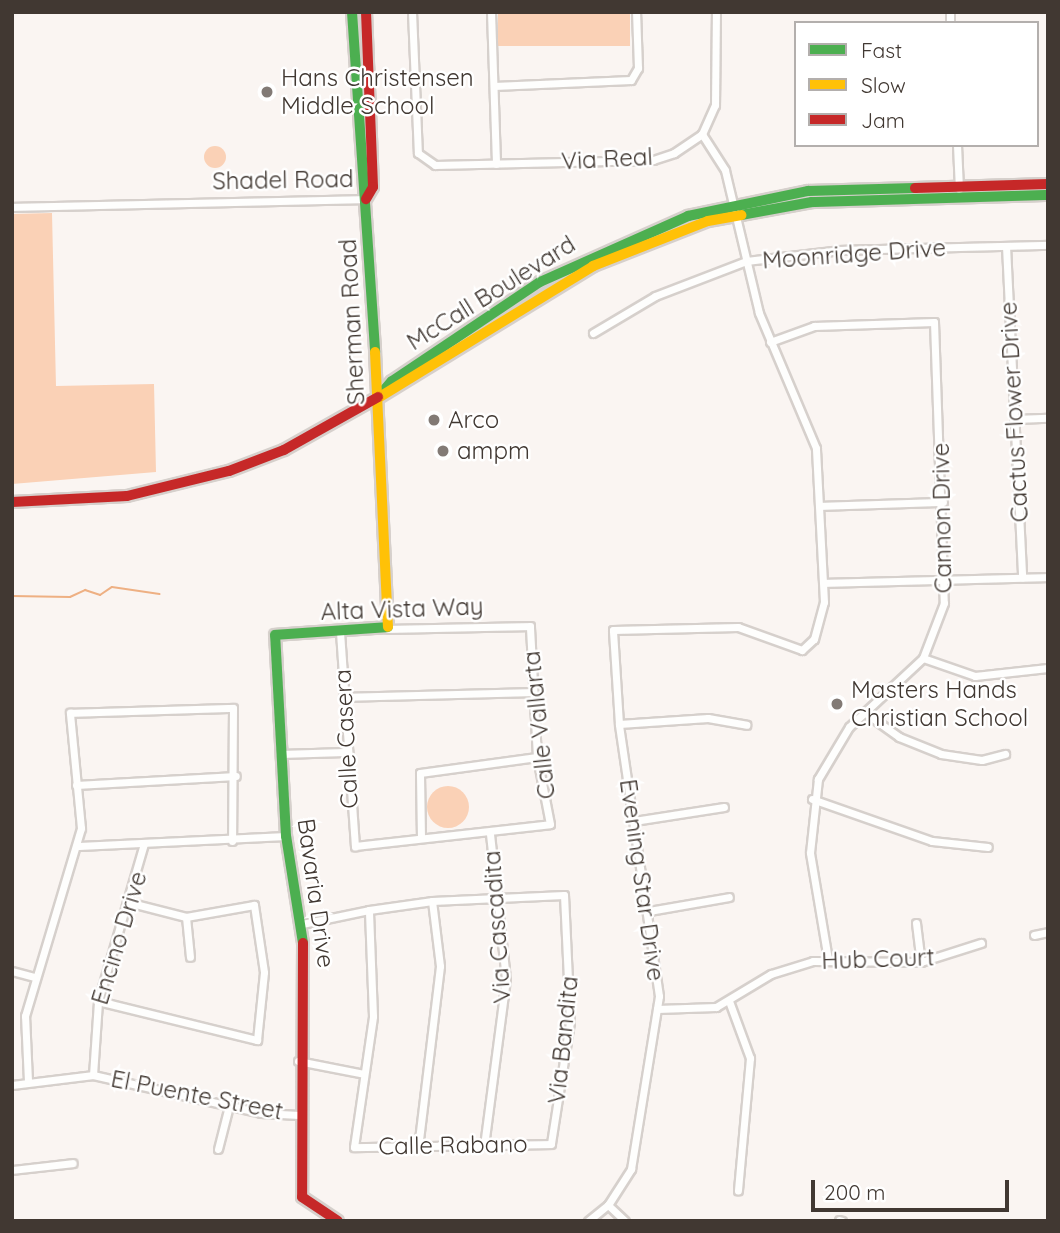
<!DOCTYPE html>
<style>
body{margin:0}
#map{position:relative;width:1060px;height:1233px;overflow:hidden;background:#faf5f2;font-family:Quicksand,sans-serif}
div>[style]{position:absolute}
.green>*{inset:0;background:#fad1b6;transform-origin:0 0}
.round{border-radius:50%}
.stream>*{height:2px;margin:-1px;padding:0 1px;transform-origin:1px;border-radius:1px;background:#eeb083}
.roads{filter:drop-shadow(2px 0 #d6d0cc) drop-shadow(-2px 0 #d6d0cc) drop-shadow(0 2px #d6d0cc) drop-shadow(0 -2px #d6d0cc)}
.street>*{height:7px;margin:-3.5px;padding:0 3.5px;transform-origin:3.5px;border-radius:3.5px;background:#fefefd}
.fast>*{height:10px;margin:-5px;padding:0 5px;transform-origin:5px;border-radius:5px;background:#4caf50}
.slow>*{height:10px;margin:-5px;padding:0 5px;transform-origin:5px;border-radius:5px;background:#ffc107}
.jam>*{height:10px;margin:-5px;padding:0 5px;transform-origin:5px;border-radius:5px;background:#c62828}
.dots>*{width:19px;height:19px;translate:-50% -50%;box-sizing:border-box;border:4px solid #fff;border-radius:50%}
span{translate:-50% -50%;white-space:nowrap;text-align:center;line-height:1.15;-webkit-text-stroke:5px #fff;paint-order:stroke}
.poi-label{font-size:24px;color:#413832}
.left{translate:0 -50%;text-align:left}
.street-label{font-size:24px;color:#413832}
.frame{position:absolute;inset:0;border:14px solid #413832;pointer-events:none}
.legend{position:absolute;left:794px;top:21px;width:245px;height:126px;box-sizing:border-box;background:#fff;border:2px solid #b3afad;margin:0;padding:9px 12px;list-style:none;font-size:21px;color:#413832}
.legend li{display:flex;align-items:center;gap:14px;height:35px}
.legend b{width:35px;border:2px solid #b3afad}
.scale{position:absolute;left:811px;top:1180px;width:198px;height:32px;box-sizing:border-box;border:4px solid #413832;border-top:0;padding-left:9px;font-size:21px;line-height:24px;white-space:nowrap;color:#413832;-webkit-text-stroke:5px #fff;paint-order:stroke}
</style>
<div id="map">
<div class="green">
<i style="left:498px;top:12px;width:132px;height:34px"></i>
<i class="round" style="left:204px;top:146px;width:22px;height:22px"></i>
<i style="clip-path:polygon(52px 213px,56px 386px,154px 384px,156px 472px,12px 484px,12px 214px)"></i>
<i class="round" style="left:427px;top:786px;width:42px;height:42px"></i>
</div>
<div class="stream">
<i style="left:12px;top:596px;width:58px;rotate:1deg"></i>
<i style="left:70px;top:597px;width:17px;rotate:-25deg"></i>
<i style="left:85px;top:590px;width:16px;rotate:18deg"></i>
<i style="left:100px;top:595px;width:14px;rotate:-34deg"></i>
<i style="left:112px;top:587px;width:48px;rotate:8.5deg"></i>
</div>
<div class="roads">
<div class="street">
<i style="left:412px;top:12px;width:141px;rotate:87.6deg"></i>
<i style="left:418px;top:153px;width:21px;rotate:35deg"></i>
<i style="left:435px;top:165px;width:218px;rotate:-1.3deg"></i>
<i style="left:653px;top:160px;width:22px;rotate:-18deg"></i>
<i style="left:674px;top:153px;width:34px;rotate:-34deg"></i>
<i style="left:702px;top:134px;width:32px;rotate:-66deg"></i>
<i style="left:715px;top:105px;width:93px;rotate:-89.4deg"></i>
<i style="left:491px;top:12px;width:152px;rotate:88.1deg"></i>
<i style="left:950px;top:12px;width:11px;rotate:90deg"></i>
<i style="left:494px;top:86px;width:137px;rotate:-2.5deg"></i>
<i style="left:631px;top:80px;width:14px;rotate:-60deg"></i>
<i style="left:638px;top:68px;width:56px;rotate:-92deg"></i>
<i style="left:957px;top:145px;width:44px;rotate:87.4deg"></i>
<i style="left:12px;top:207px;width:354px;rotate:-1.3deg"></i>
<i style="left:1006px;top:246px;width:332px;rotate:87.2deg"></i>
<i style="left:593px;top:333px;width:72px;rotate:-30.8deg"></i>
<i style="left:655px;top:296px;width:97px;rotate:-21deg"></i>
<i style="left:746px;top:261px;width:96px;rotate:-6.6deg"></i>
<i style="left:841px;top:250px;width:207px;rotate:-1.4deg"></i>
<i style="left:770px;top:342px;width:47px;rotate:-20deg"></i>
<i style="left:814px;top:326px;width:120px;rotate:-1.9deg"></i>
<i style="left:934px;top:322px;width:281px;rotate:88deg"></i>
<i style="left:944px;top:603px;width:59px;rotate:110.9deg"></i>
<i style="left:923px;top:658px;width:101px;rotate:137deg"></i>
<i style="left:849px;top:727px;width:61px;rotate:120.8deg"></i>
<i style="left:818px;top:779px;width:74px;rotate:96.2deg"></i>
<i style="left:810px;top:853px;width:108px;rotate:80.4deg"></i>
<i style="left:1015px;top:419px;width:33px;rotate:-2deg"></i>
<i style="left:821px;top:506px;width:122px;rotate:-1.9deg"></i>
<i style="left:824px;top:583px;width:224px;rotate:-1.5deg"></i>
<i style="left:340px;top:632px;width:215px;rotate:86deg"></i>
<i style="left:355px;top:846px;width:196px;rotate:-6.4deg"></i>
<i style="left:550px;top:824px;width:68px;rotate:-101deg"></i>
<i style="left:537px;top:757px;width:131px;rotate:-93.1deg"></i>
<i style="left:530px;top:626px;width:142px;rotate:178.8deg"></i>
<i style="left:923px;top:658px;width:55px;rotate:19.1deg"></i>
<i style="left:975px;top:676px;width:73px;rotate:-6.3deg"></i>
<i style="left:343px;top:697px;width:189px;rotate:-1.5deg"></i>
<i style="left:864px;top:712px;width:43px;rotate:35.5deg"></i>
<i style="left:899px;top:737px;width:45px;rotate:22deg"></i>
<i style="left:941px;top:754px;width:41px;rotate:8.3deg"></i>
<i style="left:982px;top:760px;width:24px;rotate:-15deg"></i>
<i style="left:619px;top:724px;width:89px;rotate:-3.9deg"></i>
<i style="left:708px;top:718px;width:39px;rotate:10deg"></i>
<i style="left:280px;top:754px;width:65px;rotate:-1.8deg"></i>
<i style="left:76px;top:785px;width:160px;rotate:-3.2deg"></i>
<i style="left:812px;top:799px;width:127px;rotate:19.3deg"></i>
<i style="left:932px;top:841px;width:56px;rotate:6.1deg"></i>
<i style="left:634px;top:821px;width:91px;rotate:-8.8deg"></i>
<i style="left:421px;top:838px;width:65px;rotate:-90.9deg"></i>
<i style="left:420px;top:773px;width:118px;rotate:-7.8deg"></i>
<i style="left:79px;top:846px;width:207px;rotate:-2.8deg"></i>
<i style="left:649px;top:911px;width:81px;rotate:-9.9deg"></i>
<i style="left:186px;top:917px;width:40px;rotate:84.3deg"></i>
<i style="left:916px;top:923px;width:39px;rotate:83deg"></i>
<i style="left:302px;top:924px;width:68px;rotate:-11.8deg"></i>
<i style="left:369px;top:910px;width:64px;rotate:-8.1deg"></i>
<i style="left:432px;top:901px;width:132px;rotate:-2.6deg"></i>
<i style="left:564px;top:895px;width:127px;rotate:87.3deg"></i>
<i style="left:570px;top:1022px;width:123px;rotate:98.9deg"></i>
<i style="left:551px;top:1144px;width:197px;rotate:179.1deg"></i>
<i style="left:354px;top:1147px;width:132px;rotate:-81.7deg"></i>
<i style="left:373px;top:1016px;width:106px;rotate:-92.2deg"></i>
<i style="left:1034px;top:935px;width:14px;rotate:-12deg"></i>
<i style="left:12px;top:971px;width:23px;rotate:15deg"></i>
<i style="left:98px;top:1001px;width:164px;rotate:13.8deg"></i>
<i style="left:257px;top:1040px;width:68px;rotate:-84.1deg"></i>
<i style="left:264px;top:972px;width:68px;rotate:-98.5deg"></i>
<i style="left:254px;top:905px;width:69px;rotate:170deg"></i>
<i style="left:186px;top:917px;width:61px;rotate:-165.7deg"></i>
<i style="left:729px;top:1001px;width:61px;rotate:69.8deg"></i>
<i style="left:750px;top:1058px;width:133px;rotate:95.2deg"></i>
<i style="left:657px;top:1009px;width:59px;rotate:-1.9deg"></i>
<i style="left:716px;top:1007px;width:64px;rotate:-31deg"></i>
<i style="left:771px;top:974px;width:44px;rotate:-17.2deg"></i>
<i style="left:813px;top:961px;width:108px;rotate:0.5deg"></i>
<i style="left:921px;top:962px;width:63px;rotate:-17.6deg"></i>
<i style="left:298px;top:1061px;width:67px;rotate:11.1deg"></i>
<i style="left:93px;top:1075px;width:74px;rotate:-86.1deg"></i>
<i style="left:98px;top:1001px;width:164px;rotate:-73.7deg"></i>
<i style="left:28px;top:1081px;width:65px;rotate:-92.6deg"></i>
<i style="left:25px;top:1016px;width:196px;rotate:-73.4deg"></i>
<i style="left:81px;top:828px;width:116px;rotate:-95.5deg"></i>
<i style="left:70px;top:713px;width:163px;rotate:-1.8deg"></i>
<i style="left:233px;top:708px;width:133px;rotate:90.4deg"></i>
<i style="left:12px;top:1085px;width:82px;rotate:-7deg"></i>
<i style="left:93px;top:1075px;width:172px;rotate:12.7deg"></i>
<i style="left:261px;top:1113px;width:38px;rotate:3deg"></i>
<i style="left:484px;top:1146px;width:168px;rotate:-82.5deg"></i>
<i style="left:506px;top:979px;width:147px;rotate:-96.3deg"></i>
<i style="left:418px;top:1148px;width:183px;rotate:-83.1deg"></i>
<i style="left:440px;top:966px;width:65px;rotate:-97deg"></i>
<i style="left:218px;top:1149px;width:44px;rotate:-75.7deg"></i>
<i style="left:12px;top:1170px;width:61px;rotate:-6.5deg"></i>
<i style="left:608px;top:1205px;width:23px;rotate:43deg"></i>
<i style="left:839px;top:1220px;width:3px;rotate:18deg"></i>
<i style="left:588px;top:1221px;width:26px;rotate:-39deg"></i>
<i style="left:608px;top:1205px;width:43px;rotate:-57.4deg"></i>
<i style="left:631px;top:1169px;width:175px;rotate:-80.8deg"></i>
<i style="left:659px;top:996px;width:275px;rotate:-98.4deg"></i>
<i style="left:619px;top:724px;width:94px;rotate:-93.7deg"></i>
<i style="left:613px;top:630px;width:125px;rotate:-1.4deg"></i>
<i style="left:738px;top:627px;width:68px;rotate:19.8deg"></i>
<i style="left:802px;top:650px;width:16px;rotate:-43deg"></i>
<i style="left:814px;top:639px;width:38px;rotate:-75deg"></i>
<i style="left:824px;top:602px;width:154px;rotate:-93deg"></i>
<i style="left:816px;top:448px;width:147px;rotate:-112.9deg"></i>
<i style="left:759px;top:313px;width:147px;rotate:-103.4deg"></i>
<i style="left:725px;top:170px;width:43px;rotate:-122.6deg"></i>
</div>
<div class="fast">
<i style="left:352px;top:12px;width:341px;rotate:86.1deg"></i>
<i style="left:741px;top:215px;width:72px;rotate:-10.4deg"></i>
<i style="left:812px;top:202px;width:236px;rotate:-1.7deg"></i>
<i style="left:378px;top:397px;width:21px;rotate:-49deg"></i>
<i style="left:392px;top:381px;width:178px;rotate:-33.8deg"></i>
<i style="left:540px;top:282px;width:162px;rotate:-24deg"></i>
<i style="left:688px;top:216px;width:123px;rotate:-11.8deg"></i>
<i style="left:808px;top:191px;width:107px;rotate:-1.6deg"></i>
<i style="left:303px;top:943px;width:108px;rotate:-99deg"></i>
<i style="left:286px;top:836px;width:201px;rotate:-93.1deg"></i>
<i style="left:275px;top:635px;width:113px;rotate:-4deg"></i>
</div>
<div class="slow">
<i style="left:375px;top:352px;width:275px;rotate:87.3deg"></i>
<i style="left:378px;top:398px;width:252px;rotate:-31.5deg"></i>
<i style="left:593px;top:266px;width:123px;rotate:-21.4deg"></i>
<i style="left:708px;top:221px;width:34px;rotate:-10deg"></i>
</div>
<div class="jam">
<i style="left:366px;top:12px;width:175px;rotate:87.7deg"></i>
<i style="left:373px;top:187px;width:14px;rotate:120deg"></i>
<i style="left:915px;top:188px;width:133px;rotate:-1.7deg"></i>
<i style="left:12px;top:502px;width:115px;rotate:-3deg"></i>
<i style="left:127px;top:496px;width:105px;rotate:-13.8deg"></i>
<i style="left:229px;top:471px;width:59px;rotate:-20.9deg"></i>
<i style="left:284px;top:450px;width:108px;rotate:-29.4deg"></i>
<i style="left:303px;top:943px;width:254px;rotate:90.2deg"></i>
<i style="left:302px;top:1197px;width:43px;rotate:33.7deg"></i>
</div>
</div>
<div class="dots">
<i style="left:267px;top:92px;background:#827a75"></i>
<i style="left:434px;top:420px;background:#827a75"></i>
<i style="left:443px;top:451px;background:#827a75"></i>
<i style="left:837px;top:704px;background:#827a75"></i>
</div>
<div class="poi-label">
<span class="left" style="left:281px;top:92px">Hans Christensen<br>Middle School</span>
<span class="left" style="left:448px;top:420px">Arco</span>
<span class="left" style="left:457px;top:451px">ampm</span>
<span class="left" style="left:851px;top:704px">Masters Hands<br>Christian School</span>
</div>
<div class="street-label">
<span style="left:607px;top:159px;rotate:-3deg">Via Real</span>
<span style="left:283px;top:180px;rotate:-1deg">Shadel Road</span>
<span style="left:854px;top:254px;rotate:-4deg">Moonridge Drive</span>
<span style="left:491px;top:293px;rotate:-32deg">McCall Boulevard</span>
<span style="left:352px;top:322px;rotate:-93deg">Sherman Road</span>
<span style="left:1014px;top:412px;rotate:-93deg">Cactus Flower Drive</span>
<span style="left:942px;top:518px;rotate:-91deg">Cannon Drive</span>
<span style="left:402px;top:609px;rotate:-2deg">Alta Vista Way</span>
<span style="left:539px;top:725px;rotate:-96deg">Calle Vallarta</span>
<span style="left:346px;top:739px;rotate:-93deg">Calle Casera</span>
<span style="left:642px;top:880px;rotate:82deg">Evening Star Drive</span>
<span style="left:316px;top:893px;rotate:82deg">Bavaria Drive</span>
<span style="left:497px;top:927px;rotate:-94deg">Via Cascadita</span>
<span style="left:119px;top:938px;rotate:-73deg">Encino Drive</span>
<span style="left:878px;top:959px;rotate:-2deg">Hub Court</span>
<span style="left:563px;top:1040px;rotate:-84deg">Via Bandita</span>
<span style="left:197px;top:1095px;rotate:11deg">El Puente Street</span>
<span style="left:453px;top:1145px;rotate:-1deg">Calle Rabano</span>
</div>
<div class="frame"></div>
<ul class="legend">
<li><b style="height:9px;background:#4caf50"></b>Fast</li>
<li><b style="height:9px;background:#ffc107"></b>Slow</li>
<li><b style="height:9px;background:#c62828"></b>Jam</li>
</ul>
<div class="scale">200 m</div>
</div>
